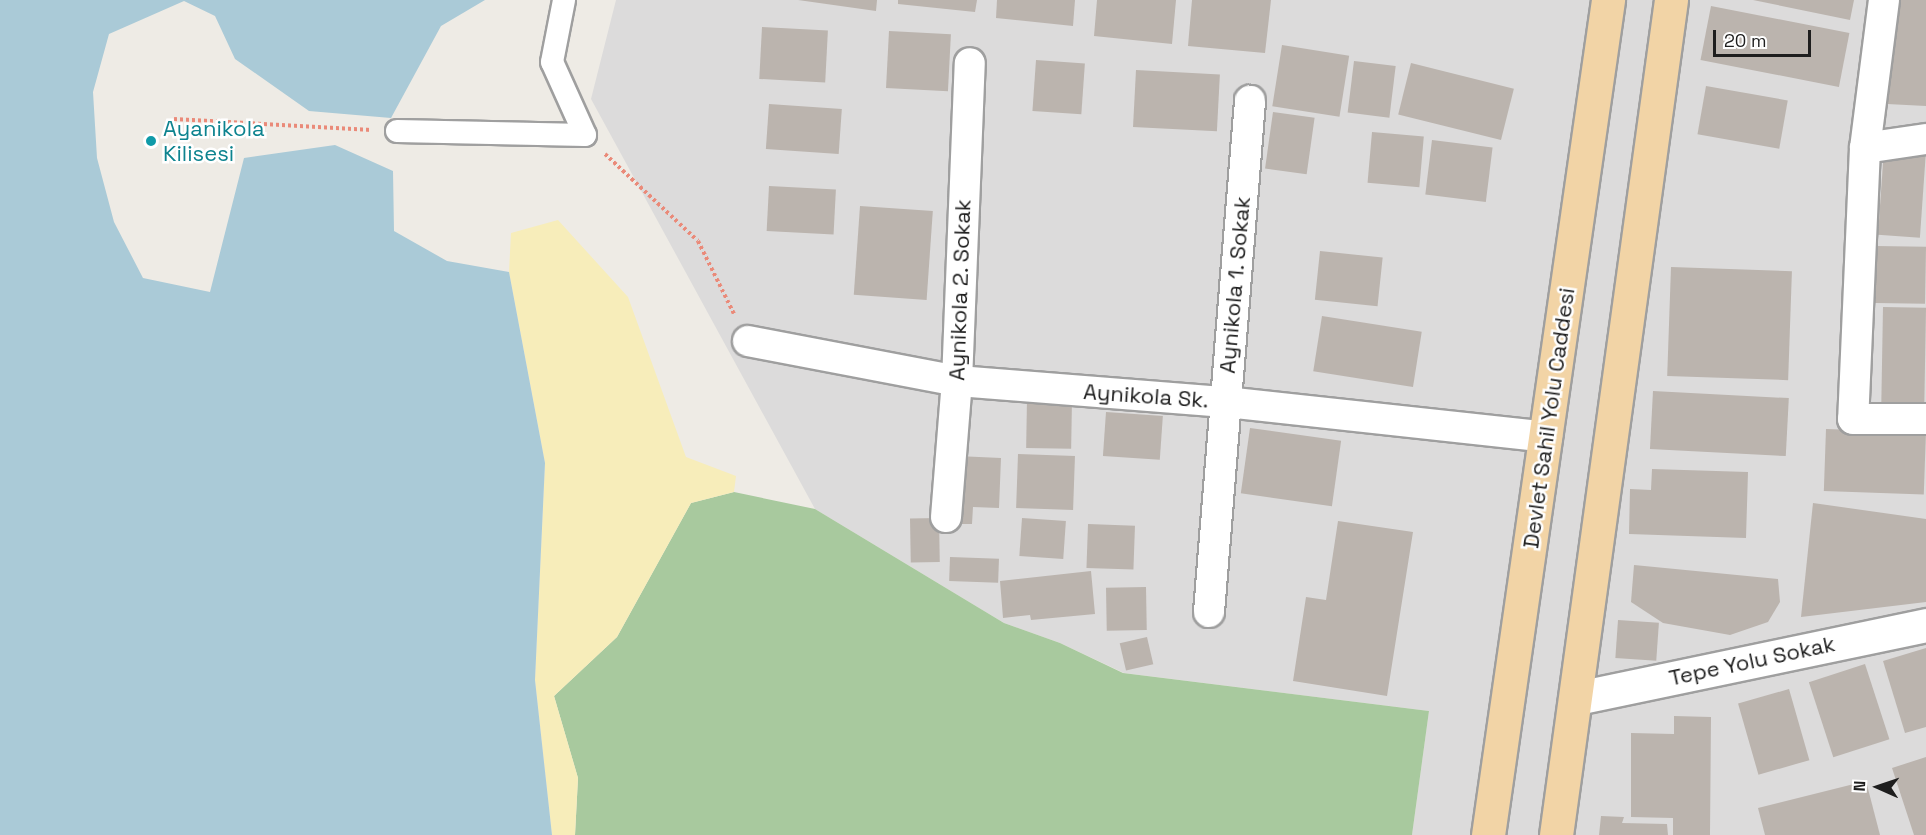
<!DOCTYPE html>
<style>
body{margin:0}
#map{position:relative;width:1926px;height:835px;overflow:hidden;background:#eeebe5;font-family:"Space Grotesk",sans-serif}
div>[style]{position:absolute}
.residential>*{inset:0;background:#dcdbdb}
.forest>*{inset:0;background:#a8c99e}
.sand>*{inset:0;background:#f7edba}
.water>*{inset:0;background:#aacad7}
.building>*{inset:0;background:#bbb4ae;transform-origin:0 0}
.path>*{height:4px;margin-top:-2px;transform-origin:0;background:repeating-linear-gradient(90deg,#ea8a79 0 3px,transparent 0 6px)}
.roads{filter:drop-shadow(2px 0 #9f9f9f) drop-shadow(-2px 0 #9f9f9f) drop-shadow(0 2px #9f9f9f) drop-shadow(0 -2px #9f9f9f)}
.pedestrian>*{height:22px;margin:-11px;padding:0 11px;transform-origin:11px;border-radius:11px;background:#fff}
.minor>*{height:30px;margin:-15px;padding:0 15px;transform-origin:15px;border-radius:15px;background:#fff}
.tertiary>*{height:33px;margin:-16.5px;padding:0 16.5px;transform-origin:16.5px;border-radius:16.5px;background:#fff}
.primary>*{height:33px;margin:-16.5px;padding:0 16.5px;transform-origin:16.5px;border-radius:16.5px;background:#f2d4a6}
.dots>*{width:16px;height:16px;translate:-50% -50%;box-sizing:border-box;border:3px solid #fff;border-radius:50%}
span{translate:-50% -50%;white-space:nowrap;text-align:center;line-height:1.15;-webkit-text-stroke:5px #fff;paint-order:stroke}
.culture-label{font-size:22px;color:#0d838f}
.left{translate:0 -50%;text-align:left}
.street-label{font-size:22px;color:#1e1e1e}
.north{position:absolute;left:1848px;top:757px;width:60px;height:60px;-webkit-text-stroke:4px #fff;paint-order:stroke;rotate:273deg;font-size:16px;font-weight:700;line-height:24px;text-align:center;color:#1e1e1e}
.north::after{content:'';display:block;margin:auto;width:21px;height:27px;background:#1e1e1e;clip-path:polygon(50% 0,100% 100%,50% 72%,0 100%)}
.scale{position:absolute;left:1713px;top:30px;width:98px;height:27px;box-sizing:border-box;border:3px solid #1e1e1e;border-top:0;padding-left:8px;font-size:18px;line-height:21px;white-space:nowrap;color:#1e1e1e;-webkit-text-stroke:4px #fff;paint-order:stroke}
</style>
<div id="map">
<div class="residential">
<i style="clip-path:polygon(616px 0,1926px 0,1926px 835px,1412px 835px,1429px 711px,1124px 673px,1060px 643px,1004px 623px,815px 509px,591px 99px)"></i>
</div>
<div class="forest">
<i style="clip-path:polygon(734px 492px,815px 509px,1004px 623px,1060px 643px,1123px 673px,1429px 711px,1412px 835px,575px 835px,578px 778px,554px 696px,617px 637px,691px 503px)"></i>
</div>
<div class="sand">
<i style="clip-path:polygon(558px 220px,628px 297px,686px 457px,736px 476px,734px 492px,691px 503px,617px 637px,554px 696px,578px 778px,575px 835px,552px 835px,535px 680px,545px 463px,509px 272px,511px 233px)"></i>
</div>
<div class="water">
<i style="clip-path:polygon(0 0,485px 0,441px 26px,391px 118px,309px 111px,235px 59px,215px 16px,184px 1px,109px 34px,93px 92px,97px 158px,114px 222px,143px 278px,210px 292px,244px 158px,335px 145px,393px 171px,394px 231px,447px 261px,509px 272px,545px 463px,535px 680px,552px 835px,0 835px)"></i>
</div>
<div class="building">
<i style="clip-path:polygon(798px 0,877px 0,876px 11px)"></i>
<i style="clip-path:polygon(898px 0,977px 0,975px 12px,898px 4px)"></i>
<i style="clip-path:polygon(997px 0,1075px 0,1073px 26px,996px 18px)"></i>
<i style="clip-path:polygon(1097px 0,1176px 0,1172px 44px,1094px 36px)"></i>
<i style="clip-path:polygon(1192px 0,1271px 0,1265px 53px,1188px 46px)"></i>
<i style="clip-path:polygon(1753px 0,1854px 0,1850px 20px)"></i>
<i style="clip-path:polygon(1897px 0,1926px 0,1926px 106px,1887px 104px)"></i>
<i style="left:1711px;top:6px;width:141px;height:55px;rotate:11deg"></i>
<i style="left:762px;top:27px;width:66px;height:52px;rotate:3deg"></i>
<i style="left:889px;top:31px;width:62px;height:57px;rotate:3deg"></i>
<i style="left:1282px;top:45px;width:68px;height:62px;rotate:9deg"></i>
<i style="left:1036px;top:60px;width:49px;height:51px;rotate:4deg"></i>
<i style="left:1354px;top:61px;width:42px;height:52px;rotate:7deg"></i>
<i style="left:1411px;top:63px;width:106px;height:53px;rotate:14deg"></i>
<i style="left:1136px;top:70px;width:84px;height:57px;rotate:3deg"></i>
<i style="left:1706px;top:86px;width:83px;height:49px;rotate:10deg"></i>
<i style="left:769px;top:104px;width:73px;height:45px;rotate:4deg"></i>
<i style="left:1273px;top:112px;width:42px;height:57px;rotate:8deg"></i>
<i style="left:1372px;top:132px;width:52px;height:51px;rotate:5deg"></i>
<i style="left:1432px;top:140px;width:61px;height:55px;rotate:7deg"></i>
<i style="left:1884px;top:149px;width:42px;height:86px;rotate:4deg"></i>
<i style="left:769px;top:186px;width:67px;height:45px;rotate:3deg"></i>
<i style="left:860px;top:206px;width:73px;height:89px;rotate:4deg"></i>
<i style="left:1876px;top:246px;width:50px;height:57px;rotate:1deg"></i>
<i style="left:1320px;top:251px;width:63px;height:49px;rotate:6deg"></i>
<i style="left:1671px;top:267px;width:121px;height:109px;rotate:2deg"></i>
<i style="left:1883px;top:307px;width:43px;height:95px;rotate:1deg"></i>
<i style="left:1322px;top:316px;width:101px;height:56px;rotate:9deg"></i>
<i style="left:1653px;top:391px;width:136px;height:58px;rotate:3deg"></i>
<i style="left:1027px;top:399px;width:45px;height:49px;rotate:1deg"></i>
<i style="left:1106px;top:412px;width:57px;height:44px;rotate:4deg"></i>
<i style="left:1250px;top:428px;width:92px;height:66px;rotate:8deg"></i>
<i style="left:1826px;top:429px;width:100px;height:62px;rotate:2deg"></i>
<i style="left:1018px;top:454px;width:57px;height:54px;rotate:2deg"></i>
<i style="clip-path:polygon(957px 456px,1001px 458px,999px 508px,973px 507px,972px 524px,955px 524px)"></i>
<i style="clip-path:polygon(1652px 469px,1748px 472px,1746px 538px,1629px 534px,1630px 489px,1651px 490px)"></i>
<i style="clip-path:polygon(1813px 503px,1926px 519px,1926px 602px,1801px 617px)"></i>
<i style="left:939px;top:518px;width:44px;height:29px;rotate:89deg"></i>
<i style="left:1022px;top:518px;width:44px;height:38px;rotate:4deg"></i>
<i style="clip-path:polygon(1338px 521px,1413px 532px,1387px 696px,1293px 681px,1306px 597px,1326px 600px)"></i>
<i style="left:1088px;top:524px;width:47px;height:44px;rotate:2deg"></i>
<i style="left:950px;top:557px;width:49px;height:24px;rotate:2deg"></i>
<i style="clip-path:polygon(1634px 565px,1778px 579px,1780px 602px,1768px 622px,1730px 635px,1663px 623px,1631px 602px)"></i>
<i style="clip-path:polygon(1091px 571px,1095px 614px,1031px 620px,1030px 615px,1003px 618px,1000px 581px)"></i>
<i style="left:1146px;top:587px;width:43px;height:40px;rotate:89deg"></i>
<i style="left:1618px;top:620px;width:41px;height:38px;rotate:4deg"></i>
<i style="left:1147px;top:637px;width:28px;height:28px;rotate:77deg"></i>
<i style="clip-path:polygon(1926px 648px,1926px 727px,1905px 733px,1883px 661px)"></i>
<i style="left:1865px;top:664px;width:79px;height:59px;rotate:72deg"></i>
<i style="left:1789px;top:689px;width:74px;height:53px;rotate:74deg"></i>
<i style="clip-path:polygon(1674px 716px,1711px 717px,1710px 835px,1673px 835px,1673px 818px,1631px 817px,1631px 733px,1674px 734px)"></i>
<i style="clip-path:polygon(1926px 757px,1926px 835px,1914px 835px,1892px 768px)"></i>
<i style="clip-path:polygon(1866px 781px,1880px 835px,1765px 835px,1758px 808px)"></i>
<i style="clip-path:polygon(1601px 816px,1624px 817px,1622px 823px,1667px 824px,1668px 835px,1599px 835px)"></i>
</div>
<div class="path">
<i style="left:174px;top:119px;width:198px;rotate:3.2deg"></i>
<i style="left:605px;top:154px;width:127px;rotate:43.1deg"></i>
<i style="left:698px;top:241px;width:81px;rotate:63.7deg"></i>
</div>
<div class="roads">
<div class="pedestrian">
<i style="left:397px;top:131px;width:188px;rotate:1.2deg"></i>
<i style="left:585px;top:135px;width:80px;rotate:-114.3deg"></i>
<i style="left:552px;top:62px;width:63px;rotate:-79deg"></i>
</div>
<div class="minor">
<i style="left:1884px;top:0;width:149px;rotate:97.3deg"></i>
<i style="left:1865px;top:148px;width:271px;rotate:92.5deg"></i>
<i style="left:1853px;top:419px;width:73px"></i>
<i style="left:1865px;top:148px;width:62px;rotate:-8.4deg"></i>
<i style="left:748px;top:341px;width:213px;rotate:10.8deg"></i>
<i style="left:957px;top:381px;width:270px;rotate:4.5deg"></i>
<i style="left:1226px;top:402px;width:323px;rotate:6.2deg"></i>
<i style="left:946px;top:517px;width:136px;rotate:-85.4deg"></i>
<i style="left:957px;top:381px;width:318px;rotate:-87.7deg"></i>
<i style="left:1209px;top:612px;width:513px;rotate:-85.41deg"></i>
</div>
<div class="tertiary">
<i style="left:1577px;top:698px;width:357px;rotate:-11.8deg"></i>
</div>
<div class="primary">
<i style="left:1488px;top:835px;width:844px;rotate:-81.82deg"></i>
<i style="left:1556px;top:835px;width:843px;rotate:-82.16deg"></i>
</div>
</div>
<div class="dots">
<i style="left:151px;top:141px;background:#0f9aa8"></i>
</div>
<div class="culture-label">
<span class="left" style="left:163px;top:141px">Ayanikola<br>Kilisesi</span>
</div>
<div class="street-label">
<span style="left:1235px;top:285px;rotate:-85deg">Aynikola 1. Sokak</span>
<span style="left:960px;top:290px;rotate:-88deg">Aynikola 2. Sokak</span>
<span style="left:1146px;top:396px;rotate:4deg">Aynikola Sk.</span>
<span style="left:1549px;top:418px;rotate:-82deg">Devlet Sahil Yolu Caddesi</span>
<span style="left:1752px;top:661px;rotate:-12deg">Tepe Yolu Sokak</span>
</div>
<div class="north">N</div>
<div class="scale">20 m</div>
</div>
